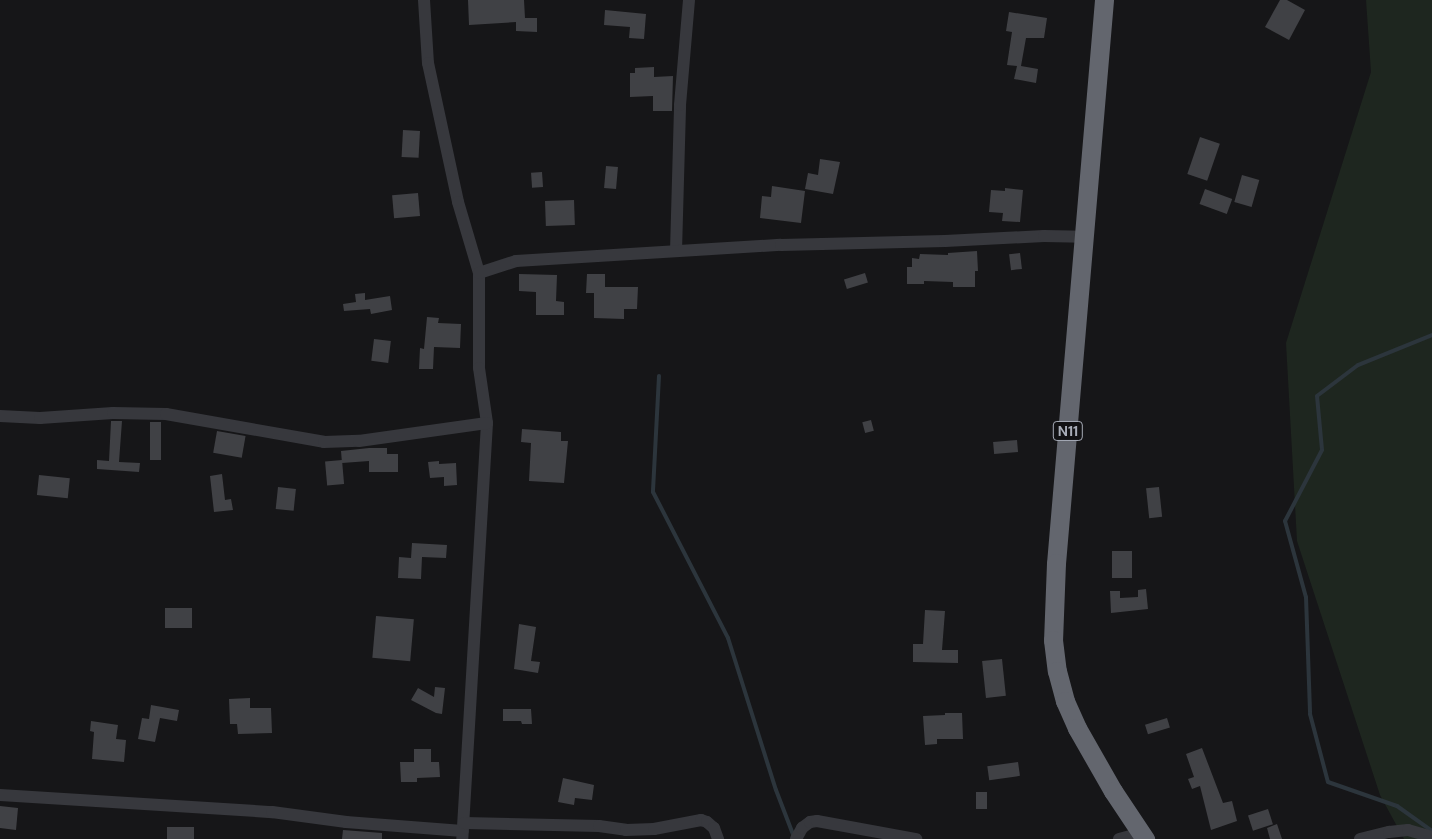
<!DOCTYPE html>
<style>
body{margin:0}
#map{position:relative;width:1432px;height:839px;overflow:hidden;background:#161618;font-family:"DM Sans",sans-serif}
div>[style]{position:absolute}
.green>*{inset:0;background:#1e261f}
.stream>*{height:4px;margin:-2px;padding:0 2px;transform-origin:2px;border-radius:2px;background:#2c353c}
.building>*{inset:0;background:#404145;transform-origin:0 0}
.minor>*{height:12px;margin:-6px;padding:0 6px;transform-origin:6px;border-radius:6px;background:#37383d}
.highway>*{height:19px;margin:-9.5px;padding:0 9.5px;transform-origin:9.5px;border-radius:9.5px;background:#63666e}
span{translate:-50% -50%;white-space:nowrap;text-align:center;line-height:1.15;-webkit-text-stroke:4px #111113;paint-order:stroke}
.shield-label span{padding:1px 4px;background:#111113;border:1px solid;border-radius:4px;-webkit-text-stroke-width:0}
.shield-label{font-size:14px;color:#a8adb8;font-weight:700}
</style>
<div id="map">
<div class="green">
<i style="clip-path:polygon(1366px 0,1432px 0,1432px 839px,1404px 839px,1380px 795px,1297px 541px,1286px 343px,1371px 72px)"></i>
</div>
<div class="stream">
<i style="left:1432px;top:335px;width:80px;rotate:157.9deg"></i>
<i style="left:1358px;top:365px;width:51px;rotate:142.9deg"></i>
<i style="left:1317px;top:396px;width:54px;rotate:84.7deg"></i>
<i style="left:1322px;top:450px;width:80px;rotate:117.5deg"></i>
<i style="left:1285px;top:521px;width:79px;rotate:74.6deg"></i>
<i style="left:1306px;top:597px;width:117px;rotate:88deg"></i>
<i style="left:1310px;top:714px;width:70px;rotate:75.2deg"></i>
<i style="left:1328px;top:782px;width:73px;rotate:19.2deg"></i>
<i style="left:1397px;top:806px;width:43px;rotate:35.5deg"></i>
<i style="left:659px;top:376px;width:116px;rotate:93deg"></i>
<i style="left:653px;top:492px;width:164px;rotate:62.8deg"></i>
<i style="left:728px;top:638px;width:159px;rotate:72.5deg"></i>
<i style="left:776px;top:790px;width:50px;rotate:69deg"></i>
</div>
<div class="building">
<i style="clip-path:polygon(468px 0,524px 0,525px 18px,537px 18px,537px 32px,516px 31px,516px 22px,469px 25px)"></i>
<i style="clip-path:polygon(1280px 0,1287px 0,1305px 10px,1289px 40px,1265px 27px)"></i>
<i style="clip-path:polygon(605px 10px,646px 14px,644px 39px,629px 38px,630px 27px,604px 25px)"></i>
<i style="clip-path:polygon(1009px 12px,1047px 18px,1044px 38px,1026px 38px,1021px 66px,1038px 69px,1036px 83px,1014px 79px,1017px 66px,1007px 65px,1012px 32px,1006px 31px)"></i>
<i style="clip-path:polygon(654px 67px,654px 77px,673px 76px,672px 111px,653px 111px,653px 96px,630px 97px,630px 73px,635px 73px,635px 68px)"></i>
<i style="left:403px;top:130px;width:17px;height:27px;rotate:3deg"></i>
<i style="left:1200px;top:137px;width:21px;height:39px;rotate:19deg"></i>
<i style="clip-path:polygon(820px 159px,840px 162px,833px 194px,805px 189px,808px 173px,818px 175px)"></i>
<i style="left:606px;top:166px;width:12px;height:22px;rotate:5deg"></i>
<i style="left:542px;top:172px;width:15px;height:11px;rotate:86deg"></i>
<i style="left:1242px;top:175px;width:18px;height:28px;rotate:16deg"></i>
<i style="clip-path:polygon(772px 186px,805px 191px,801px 223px,760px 218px,762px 196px,771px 197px)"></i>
<i style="clip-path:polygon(1005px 188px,1023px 190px,1020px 222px,1002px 221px,1003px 213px,989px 212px,991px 190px,1005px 191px)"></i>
<i style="left:1205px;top:189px;width:29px;height:16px;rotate:20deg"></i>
<i style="left:418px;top:193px;width:23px;height:26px;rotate:85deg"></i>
<i style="left:574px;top:200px;width:25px;height:29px;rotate:88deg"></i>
<i style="clip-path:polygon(977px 251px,978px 271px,975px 271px,975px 287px,953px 287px,953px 282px,924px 281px,924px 284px,907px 284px,907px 267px,912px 267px,912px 258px,919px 259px,920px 254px,948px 255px,948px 253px)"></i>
<i style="left:1020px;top:253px;width:16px;height:11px;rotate:83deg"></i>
<i style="left:865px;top:273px;width:10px;height:22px;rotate:73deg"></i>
<i style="clip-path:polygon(519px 274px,557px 275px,556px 301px,564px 302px,564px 315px,536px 315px,536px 292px,519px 291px)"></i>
<i style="clip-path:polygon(587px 274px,605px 274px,605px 287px,638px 287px,637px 309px,624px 309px,624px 319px,594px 318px,594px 293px,586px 293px)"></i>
<i style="clip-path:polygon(365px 293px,365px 300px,390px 296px,392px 310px,371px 314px,370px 309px,344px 311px,343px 304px,356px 302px,355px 294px)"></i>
<i style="clip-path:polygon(427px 317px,439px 318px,438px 323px,461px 324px,460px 348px,434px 347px,433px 369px,419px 369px,420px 348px,424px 349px)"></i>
<i style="left:374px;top:339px;width:17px;height:22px;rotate:7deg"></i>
<i style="left:871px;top:420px;width:11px;height:9px;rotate:75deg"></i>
<i style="clip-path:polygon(111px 421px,122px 421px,119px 462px,140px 463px,139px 472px,97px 469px,97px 460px,109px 461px)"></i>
<i style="left:150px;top:422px;width:11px;height:38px"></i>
<i style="clip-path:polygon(522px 429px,561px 432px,561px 441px,568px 441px,564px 483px,529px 481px,531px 443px,521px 442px)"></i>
<i style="left:217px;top:431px;width:29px;height:22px;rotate:10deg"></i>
<i style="left:1017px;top:440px;width:12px;height:24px;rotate:85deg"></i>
<i style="clip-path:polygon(369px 448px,387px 448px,387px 454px,398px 454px,398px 472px,369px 472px,369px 461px,342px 463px,341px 451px)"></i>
<i style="left:342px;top:460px;width:24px;height:17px;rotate:85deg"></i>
<i style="clip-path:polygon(439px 461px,439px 464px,456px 463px,457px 485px,444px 486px,444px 477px,430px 478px,428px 462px)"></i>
<i style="clip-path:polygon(222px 474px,225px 500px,231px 499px,233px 510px,214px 512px,210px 476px)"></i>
<i style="left:39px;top:475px;width:31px;height:20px;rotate:6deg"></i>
<i style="left:278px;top:487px;width:18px;height:22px;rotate:6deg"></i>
<i style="left:1159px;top:487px;width:30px;height:13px;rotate:84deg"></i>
<i style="clip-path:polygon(412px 543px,447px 545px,446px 558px,422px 557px,421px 579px,398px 578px,399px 557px,411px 558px)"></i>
<i style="left:1112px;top:551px;width:20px;height:27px"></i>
<i style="clip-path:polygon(1146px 589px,1148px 609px,1111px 613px,1110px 591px,1120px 591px,1120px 598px,1138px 597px,1138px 590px)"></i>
<i style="left:165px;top:608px;width:27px;height:20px"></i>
<i style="clip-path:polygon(925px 610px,945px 611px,942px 650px,958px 650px,958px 663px,913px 662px,913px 644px,923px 644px)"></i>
<i style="left:376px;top:616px;width:38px;height:42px;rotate:5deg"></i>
<i style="clip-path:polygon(519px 624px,536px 627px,531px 661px,540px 662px,538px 673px,514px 669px)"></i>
<i style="left:1002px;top:659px;width:37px;height:20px;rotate:84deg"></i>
<i style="clip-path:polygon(435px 687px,445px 688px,442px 714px,436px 713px,411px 700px,418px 688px,434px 697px)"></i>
<i style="clip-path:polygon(250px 698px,250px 708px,271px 708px,272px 733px,238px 734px,237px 724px,230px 724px,229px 699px)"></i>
<i style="clip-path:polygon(151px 705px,179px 710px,177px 721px,160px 718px,155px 742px,138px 739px,142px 718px,149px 719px)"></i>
<i style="clip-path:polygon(503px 709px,531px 709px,532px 724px,522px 724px,521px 721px,503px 721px)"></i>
<i style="clip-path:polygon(945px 713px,962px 713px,963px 739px,937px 739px,937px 744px,925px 745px,923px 716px,945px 715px)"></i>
<i style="left:1167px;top:718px;width:10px;height:23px;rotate:73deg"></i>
<i style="clip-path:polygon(91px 721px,118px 725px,116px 739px,126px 740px,124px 762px,92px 759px,94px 732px,90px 731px)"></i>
<i style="clip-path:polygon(1202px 748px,1223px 803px,1232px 801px,1237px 821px,1211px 830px,1200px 786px,1192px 789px,1188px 779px,1194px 777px,1186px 754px)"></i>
<i style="clip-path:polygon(414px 749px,431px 749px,431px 762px,439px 762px,440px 777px,417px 778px,417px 782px,401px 782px,400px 762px,414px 762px)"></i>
<i style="left:1018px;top:762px;width:14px;height:31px;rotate:82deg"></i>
<i style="clip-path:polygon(563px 778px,594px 785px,592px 800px,575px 798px,574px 805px,558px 802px)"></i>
<i style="left:976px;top:792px;width:11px;height:17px"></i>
<i style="clip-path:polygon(0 806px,18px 808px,16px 830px,0 828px)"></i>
<i style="left:1268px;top:809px;width:16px;height:21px;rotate:72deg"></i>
<i style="clip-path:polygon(1277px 824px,1282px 839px,1270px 839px,1267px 828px)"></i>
<i style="left:167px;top:827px;width:27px;height:12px"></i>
<i style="clip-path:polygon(343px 830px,382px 833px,382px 839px,342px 839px)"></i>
</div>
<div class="minor">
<i style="left:424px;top:0;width:63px;rotate:86.4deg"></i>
<i style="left:428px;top:63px;width:142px;rotate:77.8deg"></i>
<i style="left:458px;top:202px;width:74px;rotate:73.5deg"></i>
<i style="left:479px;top:273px;width:95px;rotate:90deg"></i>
<i style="left:479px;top:368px;width:56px;rotate:81.7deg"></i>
<i style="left:487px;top:423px;width:417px;rotate:93.4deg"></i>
<i style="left:676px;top:251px;width:146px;rotate:-88.4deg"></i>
<i style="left:680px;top:105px;width:105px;rotate:-85.1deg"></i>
<i style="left:479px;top:273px;width:39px;rotate:-18deg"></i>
<i style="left:516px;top:261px;width:265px;rotate:-3.5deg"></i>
<i style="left:781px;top:245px;width:164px;rotate:-1.4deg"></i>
<i style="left:945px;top:241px;width:99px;rotate:-2.9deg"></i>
<i style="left:1044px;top:236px;width:39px;rotate:1deg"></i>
<i style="left:0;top:416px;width:40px;rotate:2.9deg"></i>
<i style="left:40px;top:418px;width:73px;rotate:-3.9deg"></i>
<i style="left:113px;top:413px;width:53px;rotate:1.1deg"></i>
<i style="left:166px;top:414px;width:160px;rotate:10deg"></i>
<i style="left:324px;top:442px;width:35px;rotate:-2deg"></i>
<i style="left:359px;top:441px;width:129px;rotate:-8deg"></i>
<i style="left:0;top:795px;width:273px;rotate:3.6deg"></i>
<i style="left:272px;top:812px;width:75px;rotate:7.7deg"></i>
<i style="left:346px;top:822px;width:117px;rotate:4.4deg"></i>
<i style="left:464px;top:823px;width:135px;rotate:1.3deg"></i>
<i style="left:599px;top:826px;width:27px;rotate:8deg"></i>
<i style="left:626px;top:830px;width:28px;rotate:-2deg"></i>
<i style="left:654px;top:829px;width:48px;rotate:-10.8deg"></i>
<i style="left:701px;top:820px;width:6px;rotate:18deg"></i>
<i style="left:707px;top:822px;width:9px;rotate:41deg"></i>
<i style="left:714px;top:828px;width:12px;rotate:70deg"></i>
<i style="left:796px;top:839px;width:13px;rotate:-61deg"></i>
<i style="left:802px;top:828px;width:10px;rotate:-37deg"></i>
<i style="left:810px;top:822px;width:7px;rotate:-8deg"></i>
<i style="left:817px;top:821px;width:101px;rotate:10.3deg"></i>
<i style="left:1119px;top:839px;width:23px;rotate:-15deg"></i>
<i style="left:1360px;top:839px;width:30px;rotate:-14deg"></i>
<i style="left:1389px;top:832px;width:19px;rotate:-6deg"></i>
<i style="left:1408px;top:830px;width:25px;rotate:16deg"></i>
</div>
<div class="highway">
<i style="left:1104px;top:0;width:565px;rotate:94.87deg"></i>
<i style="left:1056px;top:563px;width:77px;rotate:92.2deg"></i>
<i style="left:1053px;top:640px;width:31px;rotate:83deg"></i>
<i style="left:1057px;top:671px;width:31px;rotate:75deg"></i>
<i style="left:1065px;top:701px;width:30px;rotate:66deg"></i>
<i style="left:1077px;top:728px;width:73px;rotate:60.3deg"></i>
<i style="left:1113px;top:791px;width:58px;rotate:56.3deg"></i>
</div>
<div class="shield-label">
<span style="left:1068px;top:431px">N11</span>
</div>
</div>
